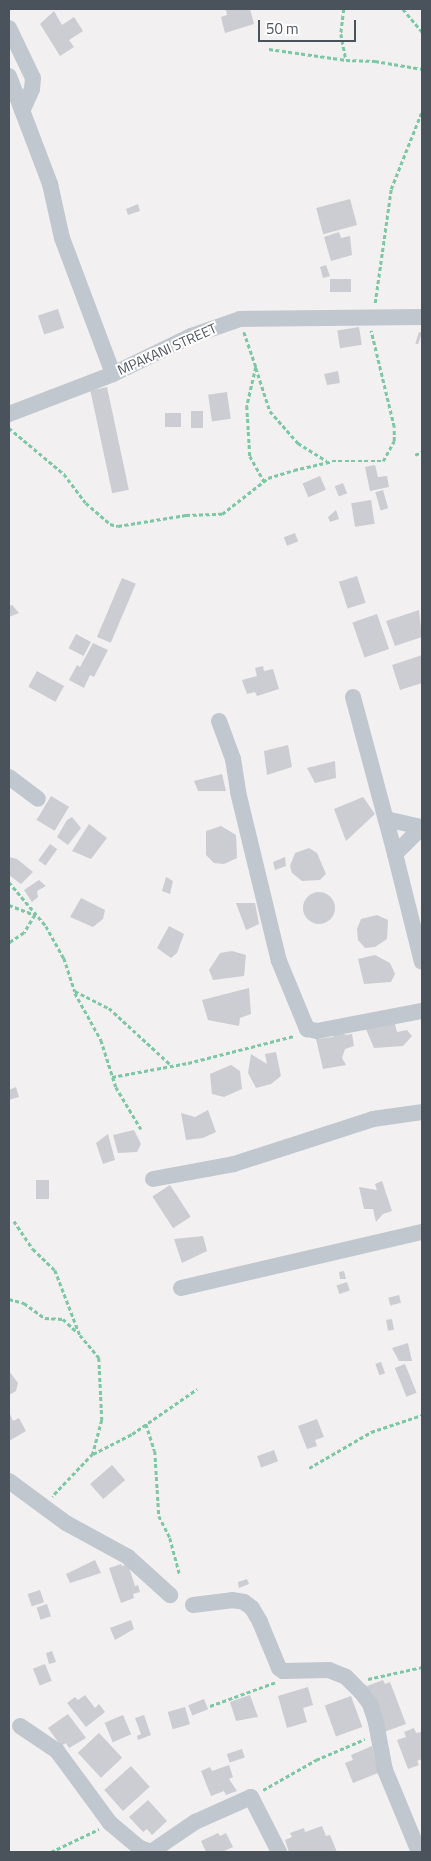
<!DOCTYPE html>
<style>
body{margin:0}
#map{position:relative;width:431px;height:1861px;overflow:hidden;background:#f2f0f0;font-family:"Titillium Web",sans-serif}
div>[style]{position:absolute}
.building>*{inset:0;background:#cbcdd2;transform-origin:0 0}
.round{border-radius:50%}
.path>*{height:2.5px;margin-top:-1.25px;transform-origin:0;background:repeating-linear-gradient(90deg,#7dc7a4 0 4px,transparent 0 6.5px)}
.minor>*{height:16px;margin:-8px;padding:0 8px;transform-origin:8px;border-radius:8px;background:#c0c7ce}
span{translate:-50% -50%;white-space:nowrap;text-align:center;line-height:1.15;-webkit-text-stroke:4px #fff;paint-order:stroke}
.street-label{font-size:14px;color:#4a535c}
.frame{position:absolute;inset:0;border:10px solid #4a535c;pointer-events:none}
.scale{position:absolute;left:258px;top:20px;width:98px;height:22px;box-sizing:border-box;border:2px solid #4a535c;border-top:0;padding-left:6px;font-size:15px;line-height:18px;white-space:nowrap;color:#4a535c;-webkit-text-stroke:4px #fff;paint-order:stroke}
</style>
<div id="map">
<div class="building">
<i style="clip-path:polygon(230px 9px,250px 9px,254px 24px,225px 33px,221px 17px,227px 15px,226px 10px)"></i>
<i style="clip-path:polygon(54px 11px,62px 25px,74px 17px,83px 31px,69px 40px,74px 47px,60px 56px,40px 24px)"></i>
<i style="left:350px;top:199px;width:27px;height:35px;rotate:75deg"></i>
<i style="clip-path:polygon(138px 204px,140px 211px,128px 215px,126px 209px)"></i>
<i style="clip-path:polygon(339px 232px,341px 238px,350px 236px,352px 255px,331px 261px,324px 237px)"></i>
<i style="clip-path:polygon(326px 265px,330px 276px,323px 278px,320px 267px)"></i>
<i style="left:330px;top:279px;width:21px;height:13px"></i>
<i style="left:58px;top:309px;width:20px;height:21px;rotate:72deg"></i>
<i style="left:359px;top:327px;width:18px;height:22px;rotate:81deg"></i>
<i style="left:419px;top:332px;width:3px;height:12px;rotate:18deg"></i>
<i style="clip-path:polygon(338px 371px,340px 383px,327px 385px,324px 374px)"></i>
<i style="left:107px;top:387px;width:105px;height:17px;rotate:78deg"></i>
<i style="left:227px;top:392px;width:27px;height:19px;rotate:82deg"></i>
<i style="left:203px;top:411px;width:17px;height:12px;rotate:90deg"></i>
<i style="left:181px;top:413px;width:14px;height:16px;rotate:90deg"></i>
<i style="clip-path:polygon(375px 465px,378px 477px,387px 476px,389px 487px,370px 491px,365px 467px)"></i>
<i style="left:320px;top:476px;width:15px;height:19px;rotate:67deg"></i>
<i style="left:343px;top:483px;width:11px;height:9px;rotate:68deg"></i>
<i style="left:383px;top:490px;width:19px;height:8px;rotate:74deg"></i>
<i style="left:371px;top:500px;width:24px;height:20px;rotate:81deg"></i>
<i style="clip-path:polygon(336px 510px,339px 519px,330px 522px,328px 517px)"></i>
<i style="left:295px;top:533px;width:9px;height:12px;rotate:69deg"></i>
<i style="left:357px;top:576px;width:28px;height:19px;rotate:72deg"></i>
<i style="left:122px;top:578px;width:15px;height:64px;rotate:23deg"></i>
<i style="clip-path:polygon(12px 605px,19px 613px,9px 617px,9px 606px)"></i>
<i style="clip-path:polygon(419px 610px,422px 637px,395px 646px,386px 621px)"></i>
<i style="left:377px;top:614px;width:37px;height:26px;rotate:71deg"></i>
<i style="left:76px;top:634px;width:17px;height:16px;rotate:28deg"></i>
<i style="clip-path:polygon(93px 643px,108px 650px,94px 677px,90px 675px,84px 688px,69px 680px,77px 665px,80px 667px)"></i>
<i style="clip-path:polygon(422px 655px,422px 683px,400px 690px,392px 665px)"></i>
<i style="clip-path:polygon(263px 666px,264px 671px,273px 669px,279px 689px,257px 696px,255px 692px,247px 694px,242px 680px,257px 676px,255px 668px)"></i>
<i style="left:37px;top:671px;width:31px;height:18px;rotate:29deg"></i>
<i style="clip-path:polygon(288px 745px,292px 767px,267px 775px,264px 751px)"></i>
<i style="clip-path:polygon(335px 761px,336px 778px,315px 783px,307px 768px)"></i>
<i style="clip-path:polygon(222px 774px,226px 791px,198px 791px,194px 781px)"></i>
<i style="left:51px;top:796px;width:21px;height:28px;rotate:31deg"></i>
<i style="clip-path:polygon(363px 797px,375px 814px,346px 841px,334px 809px)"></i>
<i style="clip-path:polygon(72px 817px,81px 828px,68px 845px,57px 837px,67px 820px)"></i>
<i style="clip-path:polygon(89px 824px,107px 838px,91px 859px,72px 851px)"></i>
<i style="clip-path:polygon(221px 826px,236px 835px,237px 858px,224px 864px,214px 863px,206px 855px,206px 831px)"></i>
<i style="left:50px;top:844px;width:9px;height:20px;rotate:36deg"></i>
<i style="clip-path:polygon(309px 848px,317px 853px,326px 874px,320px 880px,302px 881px,292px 873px,290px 866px,295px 853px)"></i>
<i style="clip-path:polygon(9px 857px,17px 859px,33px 872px,21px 884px,9px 875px)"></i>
<i style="clip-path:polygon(285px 857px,286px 866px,275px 870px,273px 862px)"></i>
<i style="clip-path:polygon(166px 877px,173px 881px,170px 894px,162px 891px)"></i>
<i style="clip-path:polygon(39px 880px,46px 886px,37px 891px,38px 897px,32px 902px,24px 890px)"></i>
<i class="round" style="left:303px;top:892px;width:32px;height:32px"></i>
<i style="clip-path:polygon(81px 898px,105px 910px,103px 919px,93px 927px,70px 917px)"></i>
<i style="clip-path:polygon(236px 903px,255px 903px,259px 924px,246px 930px)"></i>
<i style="clip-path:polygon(377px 915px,388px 920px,387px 939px,375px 947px,365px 948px,358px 940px,357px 929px,361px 919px)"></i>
<i style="clip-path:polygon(169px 926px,184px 934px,177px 953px,171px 958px,157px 948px)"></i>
<i style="clip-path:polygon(232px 951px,246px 955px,244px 976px,213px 980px,209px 970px,220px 953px)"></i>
<i style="clip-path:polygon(375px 955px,390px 963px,395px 974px,391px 982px,364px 984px,358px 959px)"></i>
<i style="clip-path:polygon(249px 988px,251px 1014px,240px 1018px,239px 1026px,208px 1020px,202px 1000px)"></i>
<i style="clip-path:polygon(394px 1020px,397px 1032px,407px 1030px,412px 1036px,403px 1046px,374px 1048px,365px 1027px)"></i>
<i style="clip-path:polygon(342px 1030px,345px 1035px,352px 1034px,354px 1046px,345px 1049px,342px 1058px,346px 1065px,323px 1069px,316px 1039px,333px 1037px,334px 1033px)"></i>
<i style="clip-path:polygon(276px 1052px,281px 1076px,271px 1084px,256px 1088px,248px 1073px,251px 1054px,267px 1064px,265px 1054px)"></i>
<i style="clip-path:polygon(231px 1065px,240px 1071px,242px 1089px,224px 1097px,212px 1094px,210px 1074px)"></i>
<i style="clip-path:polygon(16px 1087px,19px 1097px,9px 1100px,9px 1090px)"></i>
<i style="clip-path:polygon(208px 1110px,216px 1132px,203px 1138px,186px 1140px,181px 1113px,195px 1117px)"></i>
<i style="clip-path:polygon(134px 1130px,141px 1144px,137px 1152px,118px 1153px,113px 1135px)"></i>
<i style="clip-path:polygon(108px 1134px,115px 1160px,103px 1164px,96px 1143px)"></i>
<i style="left:36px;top:1180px;width:13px;height:19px"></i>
<i style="clip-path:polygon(382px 1181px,392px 1211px,383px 1214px,376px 1222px,373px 1209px,364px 1209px,359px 1187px,377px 1190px,375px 1184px)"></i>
<i style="left:170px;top:1185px;width:38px;height:21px;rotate:57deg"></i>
<i style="clip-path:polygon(203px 1236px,207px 1251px,182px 1263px,174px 1239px)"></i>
<i style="clip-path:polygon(344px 1271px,346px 1279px,340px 1279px,339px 1272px)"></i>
<i style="left:347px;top:1282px;width:9px;height:11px;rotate:72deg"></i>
<i style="left:399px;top:1295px;width:8px;height:11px;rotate:76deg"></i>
<i style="left:392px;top:1319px;width:11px;height:6px;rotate:80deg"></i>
<i style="clip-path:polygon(408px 1343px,412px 1361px,399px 1361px,392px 1348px)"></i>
<i style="left:381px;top:1362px;width:12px;height:6px;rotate:70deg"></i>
<i style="left:405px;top:1364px;width:31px;height:11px;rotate:68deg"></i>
<i style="clip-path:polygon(9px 1371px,18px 1383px,16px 1391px,9px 1395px)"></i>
<i style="clip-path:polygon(9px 1412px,13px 1421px,19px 1418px,26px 1431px,9px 1441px)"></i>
<i style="clip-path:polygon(317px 1419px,324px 1437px,315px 1440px,317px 1446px,307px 1449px,298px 1426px)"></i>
<i style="left:274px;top:1450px;width:12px;height:18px;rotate:70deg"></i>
<i style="left:112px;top:1465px;width:20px;height:29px;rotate:49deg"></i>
<i style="clip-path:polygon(95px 1560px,101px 1573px,70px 1583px,66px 1574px)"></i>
<i style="clip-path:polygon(121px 1564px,122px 1566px,128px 1564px,135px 1586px,138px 1585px,140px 1592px,133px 1594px,134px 1598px,121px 1603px,109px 1568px)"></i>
<i style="clip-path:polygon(247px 1579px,249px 1584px,239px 1588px,238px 1582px)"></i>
<i style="left:40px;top:1590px;width:13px;height:13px;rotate:72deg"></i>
<i style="left:47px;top:1604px;width:13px;height:11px;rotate:72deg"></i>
<i style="clip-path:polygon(131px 1620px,134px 1629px,115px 1640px,110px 1628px)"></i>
<i style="clip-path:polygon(52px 1651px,56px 1662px,49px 1664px,46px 1653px)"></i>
<i style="left:45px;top:1664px;width:18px;height:13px;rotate:68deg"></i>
<i style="clip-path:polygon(383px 1680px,385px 1684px,390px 1682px,406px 1724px,384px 1732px,367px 1686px)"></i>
<i style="clip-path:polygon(308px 1687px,313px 1705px,303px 1708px,307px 1722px,287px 1728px,278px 1696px)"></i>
<i style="clip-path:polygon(85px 1695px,95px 1708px,99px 1704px,105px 1712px,86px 1727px,67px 1703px,75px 1697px,78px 1700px)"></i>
<i style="clip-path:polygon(250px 1695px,258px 1717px,236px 1721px,230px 1702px)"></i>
<i style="left:351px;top:1696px;width:33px;height:28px;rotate:70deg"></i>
<i style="left:204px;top:1699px;width:11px;height:17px;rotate:68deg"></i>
<i style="left:185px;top:1707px;width:18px;height:18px;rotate:74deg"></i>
<i style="clip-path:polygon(68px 1714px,86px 1738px,69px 1748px,66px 1743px,61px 1746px,48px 1728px)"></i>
<i style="left:123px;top:1715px;width:21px;height:20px;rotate:67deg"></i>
<i style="clip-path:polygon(144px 1715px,151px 1735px,138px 1740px,137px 1736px,141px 1734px,135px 1718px)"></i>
<i style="clip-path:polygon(414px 1728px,416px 1733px,421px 1732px,422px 1735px,422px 1759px,417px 1761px,419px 1765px,408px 1769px,397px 1740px,406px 1737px,404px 1732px)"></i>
<i style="left:99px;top:1733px;width:34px;height:29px;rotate:47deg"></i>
<i style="clip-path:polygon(372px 1746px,378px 1773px,353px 1783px,345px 1763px,353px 1760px,351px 1755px)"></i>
<i style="left:242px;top:1749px;width:9px;height:16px;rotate:72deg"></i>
<i style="clip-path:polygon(229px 1765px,233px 1777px,229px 1779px,237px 1791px,226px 1795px,224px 1791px,211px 1796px,201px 1771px,210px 1767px,212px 1771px)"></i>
<i style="left:131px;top:1766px;width:28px;height:36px;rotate:48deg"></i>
<i style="clip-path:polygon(148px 1800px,167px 1821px,152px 1835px,147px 1829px,143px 1832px,129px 1817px)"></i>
<i style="clip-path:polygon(322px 1826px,326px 1836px,330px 1835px,337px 1852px,289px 1852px,285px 1840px,292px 1837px,290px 1833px,304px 1828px,305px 1832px)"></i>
<i style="clip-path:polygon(218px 1833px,220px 1836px,226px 1833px,233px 1847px,222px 1852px,206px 1852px,201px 1841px)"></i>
</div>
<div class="path">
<i style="left:344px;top:9px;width:25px;rotate:97deg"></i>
<i style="left:341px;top:34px;width:26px;rotate:79deg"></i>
<i style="left:346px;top:60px;width:29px;rotate:2deg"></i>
<i style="left:375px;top:61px;width:48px;rotate:9.7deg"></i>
<i style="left:403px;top:9px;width:30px;rotate:50deg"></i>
<i style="left:269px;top:49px;width:78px;rotate:8.1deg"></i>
<i style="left:375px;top:303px;width:115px;rotate:-82deg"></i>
<i style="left:391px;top:189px;width:84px;rotate:-68.3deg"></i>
<i style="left:244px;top:332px;width:37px;rotate:71deg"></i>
<i style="left:256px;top:367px;width:40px;rotate:103deg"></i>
<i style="left:247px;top:406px;width:50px;rotate:86.6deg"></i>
<i style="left:250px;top:456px;width:29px;rotate:61deg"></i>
<i style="left:256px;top:368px;width:45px;rotate:72deg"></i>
<i style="left:270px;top:411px;width:43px;rotate:48.8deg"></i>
<i style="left:298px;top:443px;width:34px;rotate:32deg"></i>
<i style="left:9px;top:428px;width:72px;rotate:39.9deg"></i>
<i style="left:64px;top:474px;width:36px;rotate:53deg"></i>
<i style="left:86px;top:503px;width:32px;rotate:41deg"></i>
<i style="left:110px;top:524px;width:8px;rotate:14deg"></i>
<i style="left:118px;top:526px;width:69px;rotate:-9.2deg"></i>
<i style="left:186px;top:515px;width:36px;rotate:-2deg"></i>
<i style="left:222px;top:514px;width:58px;rotate:-38deg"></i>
<i style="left:268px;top:478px;width:27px;rotate:-17deg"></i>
<i style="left:294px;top:470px;width:39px;rotate:-13deg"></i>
<i style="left:332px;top:461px;width:51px"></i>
<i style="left:383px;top:461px;width:23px;rotate:-61deg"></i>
<i style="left:394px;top:441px;width:14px;rotate:-90deg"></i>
<i style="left:394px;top:427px;width:99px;rotate:-103.5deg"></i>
<i style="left:415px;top:455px;width:8px;rotate:-23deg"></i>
<i style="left:9px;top:882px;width:57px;rotate:49.9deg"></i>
<i style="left:46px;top:926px;width:37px;rotate:61deg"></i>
<i style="left:64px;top:958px;width:35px;rotate:72deg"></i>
<i style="left:75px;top:991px;width:38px;rotate:27deg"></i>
<i style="left:109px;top:1008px;width:86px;rotate:42.6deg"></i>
<i style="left:9px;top:905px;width:28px;rotate:21deg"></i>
<i style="left:35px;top:915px;width:21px;rotate:121deg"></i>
<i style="left:24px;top:933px;width:18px;rotate:146deg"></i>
<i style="left:75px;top:993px;width:54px;rotate:61deg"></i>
<i style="left:101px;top:1040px;width:49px;rotate:72.3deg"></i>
<i style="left:116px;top:1087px;width:49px;rotate:59.2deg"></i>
<i style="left:112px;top:1077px;width:77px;rotate:-10.4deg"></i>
<i style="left:188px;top:1063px;width:109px;rotate:-14.3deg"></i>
<i style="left:14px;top:1221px;width:34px;rotate:56deg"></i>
<i style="left:33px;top:1249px;width:30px;rotate:44deg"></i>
<i style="left:55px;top:1270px;width:70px;rotate:69deg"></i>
<i style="left:80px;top:1335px;width:30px;rotate:50deg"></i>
<i style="left:99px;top:1358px;width:62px;rotate:87.2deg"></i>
<i style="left:102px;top:1420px;width:35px;rotate:105deg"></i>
<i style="left:93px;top:1454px;width:59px;rotate:133.6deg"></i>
<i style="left:9px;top:1299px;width:16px;rotate:15deg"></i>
<i style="left:24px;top:1303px;width:26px;rotate:36deg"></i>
<i style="left:45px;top:1318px;width:18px;rotate:3deg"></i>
<i style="left:63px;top:1319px;width:19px;rotate:43deg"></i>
<i style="left:146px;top:1424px;width:28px;rotate:72deg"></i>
<i style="left:155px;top:1451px;width:65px;rotate:86.5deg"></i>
<i style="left:159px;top:1516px;width:25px;rotate:63deg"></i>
<i style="left:170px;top:1538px;width:38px;rotate:75deg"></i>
<i style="left:93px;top:1454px;width:44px;rotate:-27.1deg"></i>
<i style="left:132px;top:1434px;width:79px;rotate:-34.7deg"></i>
<i style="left:309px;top:1468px;width:72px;rotate:-30.1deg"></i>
<i style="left:371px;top:1432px;width:54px;rotate:-18.4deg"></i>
<i style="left:368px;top:1679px;width:55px;rotate:-12.5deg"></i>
<i style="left:210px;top:1706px;width:70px;rotate:-20deg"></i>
<i style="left:263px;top:1790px;width:61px;rotate:-29.5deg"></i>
<i style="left:316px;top:1760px;width:53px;rotate:-23.2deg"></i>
<i style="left:51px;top:1852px;width:53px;rotate:-25.6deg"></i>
</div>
<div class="minor">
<i style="left:9px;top:28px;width:55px;rotate:64.4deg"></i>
<i style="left:33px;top:78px;width:11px;rotate:95deg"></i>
<i style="left:32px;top:89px;width:24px;rotate:114deg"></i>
<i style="left:9px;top:76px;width:116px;rotate:69.2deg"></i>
<i style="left:50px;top:184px;width:55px;rotate:77.5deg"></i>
<i style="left:62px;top:238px;width:145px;rotate:69.4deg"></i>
<i style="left:9px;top:414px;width:111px;rotate:-21deg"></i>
<i style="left:113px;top:374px;width:87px;rotate:-26deg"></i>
<i style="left:191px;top:336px;width:52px;rotate:-19.1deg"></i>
<i style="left:240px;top:319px;width:182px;rotate:-0.6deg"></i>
<i style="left:353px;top:697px;width:163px;rotate:75deg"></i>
<i style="left:219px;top:721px;width:40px;rotate:69.8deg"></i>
<i style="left:233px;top:759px;width:33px;rotate:81deg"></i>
<i style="left:238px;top:792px;width:174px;rotate:76.4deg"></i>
<i style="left:279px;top:961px;width:74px;rotate:67.6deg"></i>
<i style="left:307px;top:1029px;width:10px;rotate:11deg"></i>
<i style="left:317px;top:1031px;width:107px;rotate:-10.8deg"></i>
<i style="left:9px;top:777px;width:36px;rotate:37deg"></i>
<i style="left:386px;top:819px;width:37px;rotate:13deg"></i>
<i style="left:422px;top:827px;width:38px;rotate:135deg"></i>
<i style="left:395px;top:854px;width:111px;rotate:76deg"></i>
<i style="left:153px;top:1179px;width:82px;rotate:-10.5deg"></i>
<i style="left:234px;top:1164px;width:146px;rotate:-17.9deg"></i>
<i style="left:373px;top:1119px;width:49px;rotate:-8.1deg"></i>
<i style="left:181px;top:1288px;width:247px;rotate:-13.1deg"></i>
<i style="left:9px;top:1481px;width:71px;rotate:36.4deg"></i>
<i style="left:66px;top:1523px;width:71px;rotate:28.7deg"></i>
<i style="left:128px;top:1557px;width:57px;rotate:42.1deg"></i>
<i style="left:193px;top:1605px;width:39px;rotate:-7deg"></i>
<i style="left:232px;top:1600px;width:12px;rotate:9deg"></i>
<i style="left:244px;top:1602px;width:10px;rotate:37deg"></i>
<i style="left:252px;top:1608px;width:16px;rotate:60deg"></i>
<i style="left:260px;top:1622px;width:50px;rotate:67.6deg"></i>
<i style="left:279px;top:1668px;width:5px;rotate:37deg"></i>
<i style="left:283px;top:1671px;width:46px;rotate:-1.2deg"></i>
<i style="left:329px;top:1670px;width:18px;rotate:22deg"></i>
<i style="left:346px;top:1677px;width:21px;rotate:45deg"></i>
<i style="left:361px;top:1692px;width:15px;rotate:53deg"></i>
<i style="left:370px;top:1704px;width:20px;rotate:72deg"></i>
<i style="left:376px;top:1723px;width:48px;rotate:79.2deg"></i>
<i style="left:385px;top:1770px;width:89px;rotate:67.5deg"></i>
<i style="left:20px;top:1726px;width:45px;rotate:34deg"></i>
<i style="left:57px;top:1751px;width:89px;rotate:53.6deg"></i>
<i style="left:110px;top:1823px;width:39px;rotate:40deg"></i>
<i style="left:140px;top:1848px;width:12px;rotate:20deg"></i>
<i style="left:151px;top:1852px;width:53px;rotate:-34.3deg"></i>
<i style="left:195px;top:1822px;width:61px;rotate:-24.1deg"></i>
<i style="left:251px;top:1797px;width:62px;rotate:63deg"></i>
</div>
<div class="street-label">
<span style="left:167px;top:349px;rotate:-24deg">MPAKANI STREET</span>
</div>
<div class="frame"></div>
<div class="scale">50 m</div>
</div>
